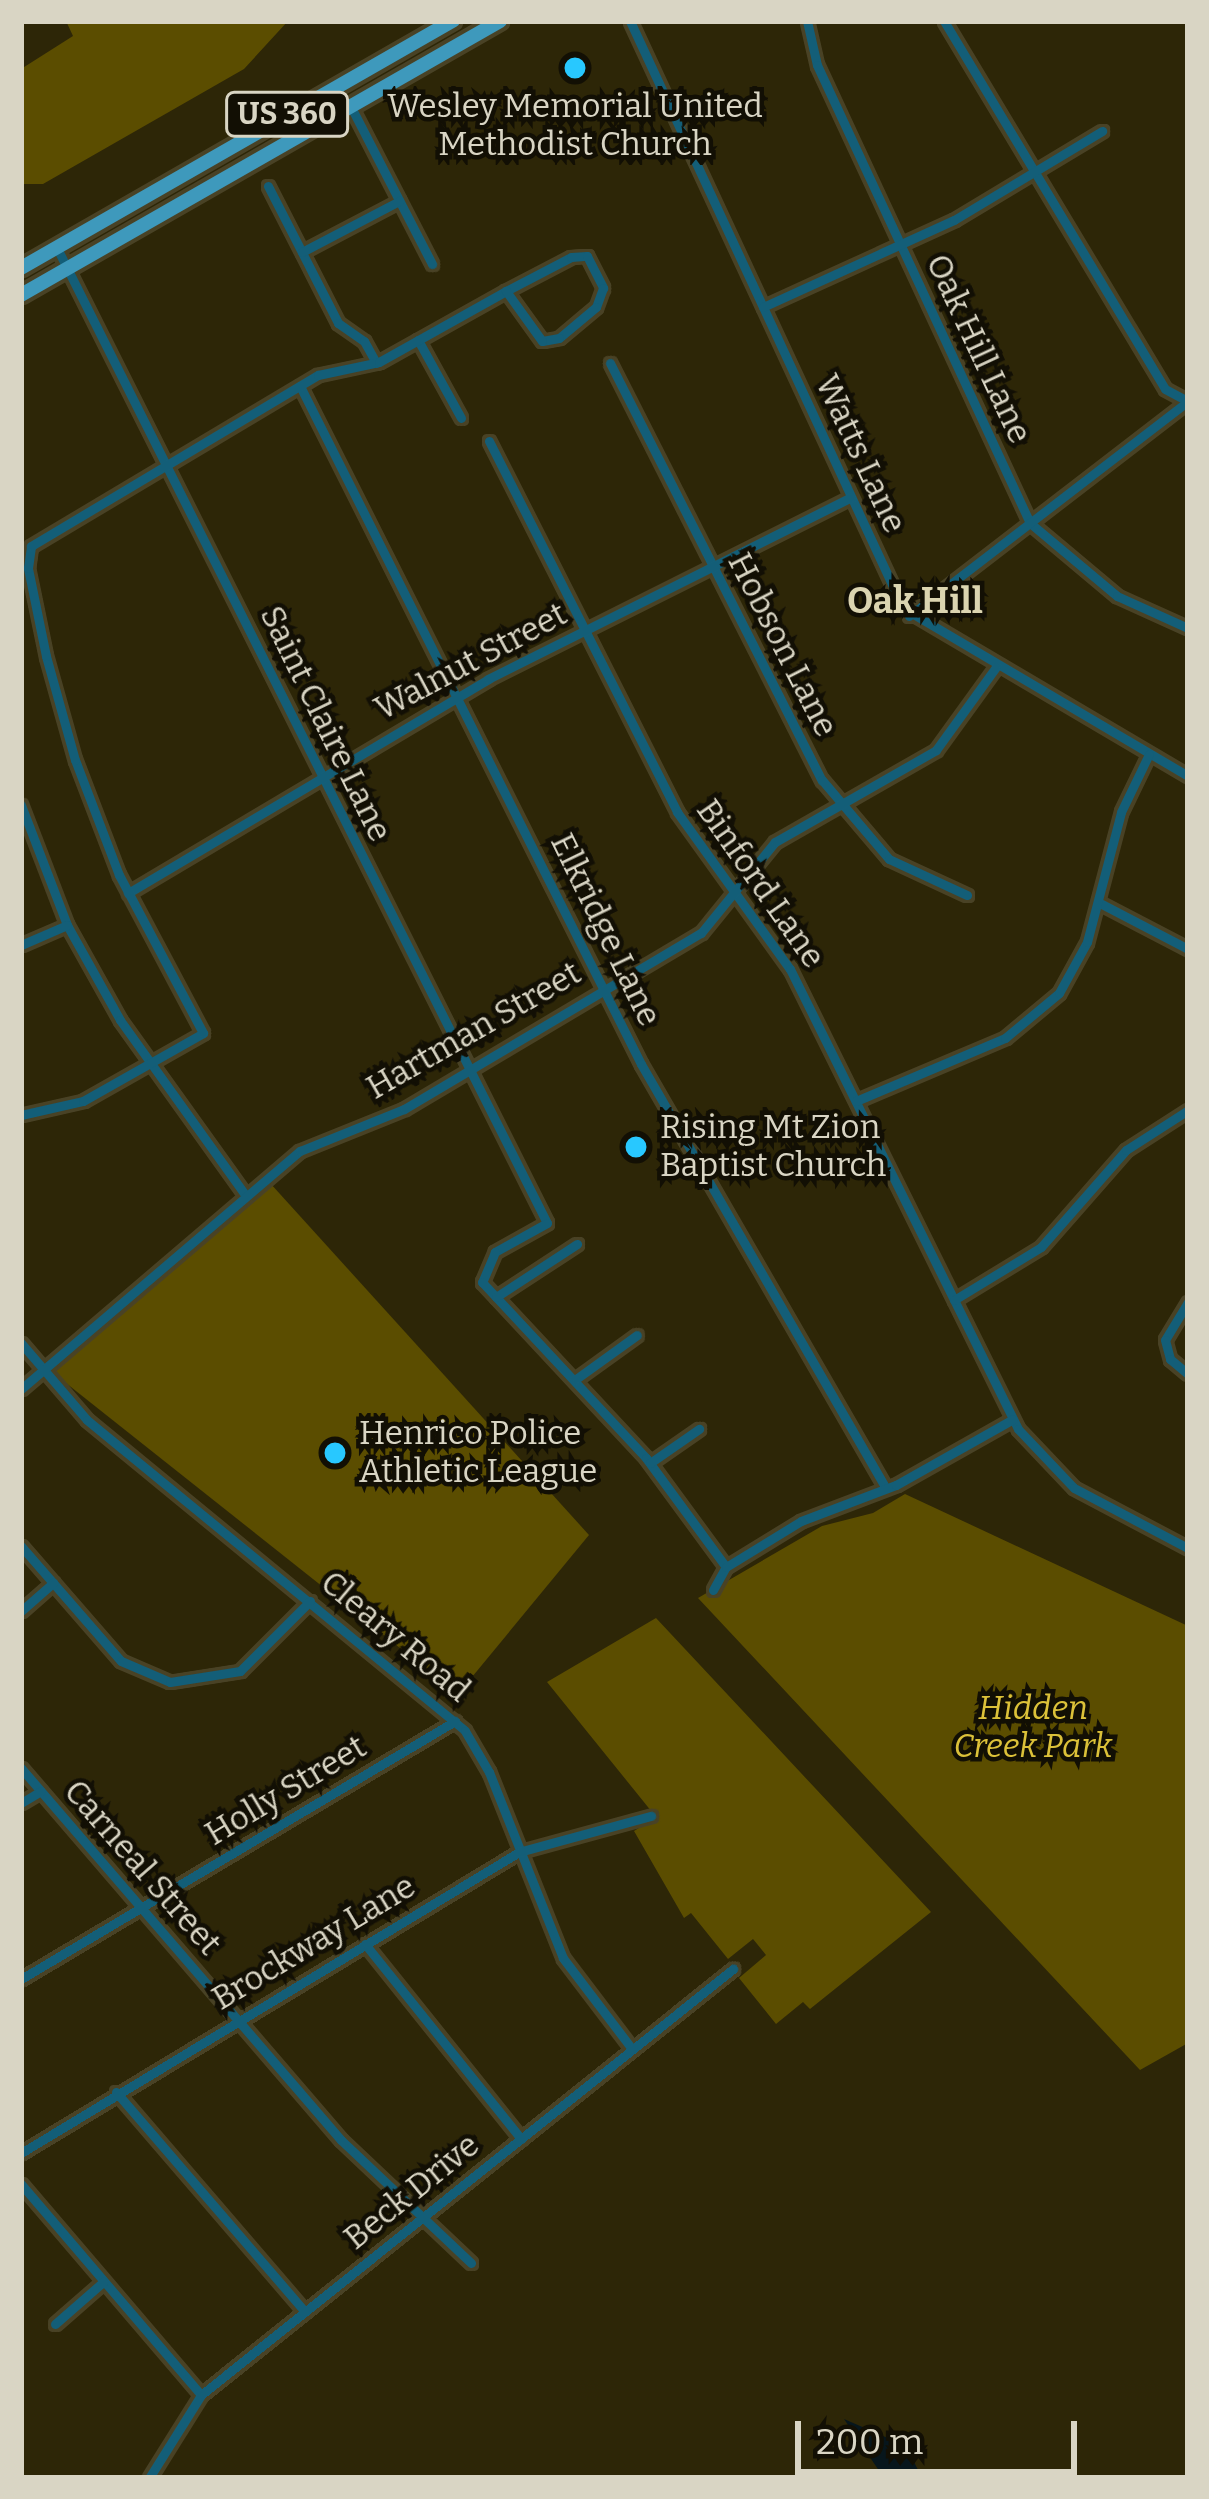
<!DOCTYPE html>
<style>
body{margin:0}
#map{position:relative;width:1209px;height:2499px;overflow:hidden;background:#2d2607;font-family:Bitter,serif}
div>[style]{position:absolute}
.green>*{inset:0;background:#5b4d00}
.water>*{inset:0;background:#07161c}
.roads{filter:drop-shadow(3px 0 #494225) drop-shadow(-3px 0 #494225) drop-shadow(0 3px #494225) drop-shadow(0 -3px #494225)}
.minor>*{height:9px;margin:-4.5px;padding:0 4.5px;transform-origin:4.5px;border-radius:4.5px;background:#135e78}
.trunk>*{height:14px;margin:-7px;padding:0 7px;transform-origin:7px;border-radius:7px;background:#3e99bc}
.dots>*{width:33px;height:33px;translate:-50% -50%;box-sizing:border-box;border:6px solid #120f04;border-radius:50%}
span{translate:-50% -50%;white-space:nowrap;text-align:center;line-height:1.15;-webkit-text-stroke:9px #120f04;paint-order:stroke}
.shield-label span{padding:3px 9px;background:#120f04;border:3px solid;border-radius:9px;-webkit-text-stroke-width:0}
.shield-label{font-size:30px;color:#d9d5c4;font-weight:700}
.poi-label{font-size:33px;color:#d9d5c4}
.left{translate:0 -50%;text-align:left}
.street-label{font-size:33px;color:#d9d5c4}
.park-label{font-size:33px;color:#dcc139;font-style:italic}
.neighbourhood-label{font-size:36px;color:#dbd4b0;font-weight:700}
.frame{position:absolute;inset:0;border:24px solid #d9d5c4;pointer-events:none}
.scale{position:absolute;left:795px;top:2421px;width:282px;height:54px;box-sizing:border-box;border:6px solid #d9d5c4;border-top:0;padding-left:15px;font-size:36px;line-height:42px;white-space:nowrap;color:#d9d5c4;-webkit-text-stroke:9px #120f04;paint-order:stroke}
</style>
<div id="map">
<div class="green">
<i style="clip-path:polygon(66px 21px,288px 21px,244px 69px,43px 184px,21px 184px,21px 69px,73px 36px)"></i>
<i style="clip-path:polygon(270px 1183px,589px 1535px,458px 1694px,52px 1372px)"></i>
<i style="clip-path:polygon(905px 1494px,1188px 1626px,1188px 2043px,1140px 2070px,698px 1598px,822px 1526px,873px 1513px)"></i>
<i style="clip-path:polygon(656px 1618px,931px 1912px,810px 2009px,803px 2002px,776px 2024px,739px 1978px,766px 1955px,753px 1939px,728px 1959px,691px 1913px,684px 1918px,634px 1831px,656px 1817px,547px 1682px)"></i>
</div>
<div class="water">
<i style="clip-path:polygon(844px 2419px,906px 2446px,922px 2478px,884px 2478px)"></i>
</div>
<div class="roads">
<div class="minor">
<i style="left:630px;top:21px;width:647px;rotate:65.06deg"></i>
<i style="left:903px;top:608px;width:331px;rotate:30.5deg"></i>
<i style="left:807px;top:21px;width:45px;rotate:77.2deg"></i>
<i style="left:817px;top:65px;width:505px;rotate:65.06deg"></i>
<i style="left:1030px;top:523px;width:114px;rotate:40deg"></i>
<i style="left:1117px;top:596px;width:78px;rotate:24.3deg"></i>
<i style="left:944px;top:21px;width:429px;rotate:59deg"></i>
<i style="left:1165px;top:389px;width:26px;rotate:28deg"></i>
<i style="left:350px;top:105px;width:179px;rotate:62.7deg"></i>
<i style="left:268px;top:186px;width:154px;rotate:62.9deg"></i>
<i style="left:338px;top:323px;width:32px;rotate:35deg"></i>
<i style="left:364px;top:341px;width:25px;rotate:61deg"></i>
<i style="left:57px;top:248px;width:1091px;rotate:63.32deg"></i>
<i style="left:547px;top:1223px;width:60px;rotate:150.9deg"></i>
<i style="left:495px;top:1252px;width:33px;rotate:113deg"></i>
<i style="left:482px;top:1282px;width:241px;rotate:47deg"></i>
<i style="left:646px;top:1458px;width:135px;rotate:53.7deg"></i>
<i style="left:302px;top:252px;width:110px;rotate:-27.7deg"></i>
<i style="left:763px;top:307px;width:210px;rotate:-24.5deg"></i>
<i style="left:954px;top:220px;width:173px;rotate:-31deg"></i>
<i style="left:418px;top:340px;width:89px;rotate:61.1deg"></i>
<i style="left:610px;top:363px;width:468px;rotate:63.1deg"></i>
<i style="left:822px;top:780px;width:104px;rotate:49.7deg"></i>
<i style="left:889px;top:859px;width:86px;rotate:24.8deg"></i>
<i style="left:300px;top:386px;width:759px;rotate:63.3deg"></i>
<i style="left:641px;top:1064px;width:486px;rotate:60deg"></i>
<i style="left:489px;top:441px;width:416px;rotate:63.1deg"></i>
<i style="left:677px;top:812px;width:193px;rotate:54.3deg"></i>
<i style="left:790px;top:969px;width:513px;rotate:63.63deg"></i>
<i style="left:1018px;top:1429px;width:81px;rotate:46.5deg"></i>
<i style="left:1074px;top:1488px;width:129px;rotate:27.8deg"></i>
<i style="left:909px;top:616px;width:352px;rotate:-37.6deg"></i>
<i style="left:21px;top:805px;width:129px;rotate:69deg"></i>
<i style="left:67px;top:925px;width:109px;rotate:60.8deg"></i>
<i style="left:120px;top:1020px;width:216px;rotate:54.4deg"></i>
<i style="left:128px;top:893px;width:419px;rotate:-30.7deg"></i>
<i style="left:488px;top:679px;width:405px;rotate:-26.6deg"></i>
<i style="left:1098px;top:902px;width:102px;rotate:27.6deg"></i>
<i style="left:21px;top:945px;width:50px;rotate:-23.5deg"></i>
<i style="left:856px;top:1101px;width:162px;rotate:-22.9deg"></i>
<i style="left:1005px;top:1038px;width:70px;rotate:-39.8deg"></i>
<i style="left:1059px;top:993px;width:58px;rotate:-61.2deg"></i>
<i style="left:1087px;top:942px;width:134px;rotate:-75.3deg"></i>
<i style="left:1121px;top:812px;width:64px;rotate:-64.2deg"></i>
<i style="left:21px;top:1115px;width:64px;rotate:-12.7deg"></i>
<i style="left:83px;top:1101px;width:138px;rotate:-29.5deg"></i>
<i style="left:203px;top:1033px;width:179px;rotate:-118deg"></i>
<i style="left:119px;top:875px;width:123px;rotate:-110.9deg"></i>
<i style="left:75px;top:760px;width:108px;rotate:-105.6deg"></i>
<i style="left:46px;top:656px;width:90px;rotate:-101.6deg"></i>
<i style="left:28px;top:568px;width:22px;rotate:-82deg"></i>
<i style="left:31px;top:546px;width:334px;rotate:-30.8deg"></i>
<i style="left:318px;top:375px;width:62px;rotate:-12deg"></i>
<i style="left:379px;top:362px;width:145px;rotate:-29.2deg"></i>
<i style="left:506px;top:291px;width:73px;rotate:-27.6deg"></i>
<i style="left:571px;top:257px;width:16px;rotate:-4deg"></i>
<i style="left:587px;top:256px;width:36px;rotate:63deg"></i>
<i style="left:603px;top:288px;width:20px;rotate:110deg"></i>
<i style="left:596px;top:307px;width:48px;rotate:140deg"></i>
<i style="left:559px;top:338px;width:17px;rotate:170deg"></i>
<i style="left:542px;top:341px;width:62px;rotate:-125.8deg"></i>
<i style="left:496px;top:1297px;width:97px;rotate:-33.2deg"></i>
<i style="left:954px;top:1300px;width:102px;rotate:-31.3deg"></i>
<i style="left:1041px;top:1247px;width:129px;rotate:-48.8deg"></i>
<i style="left:1126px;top:1150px;width:74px;rotate:-32.8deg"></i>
<i style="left:1188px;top:1302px;width:44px;rotate:121.2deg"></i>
<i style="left:1165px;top:1340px;width:20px;rotate:75deg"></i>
<i style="left:1170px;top:1359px;width:23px;rotate:40deg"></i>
<i style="left:21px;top:1343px;width:101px;rotate:49.4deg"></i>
<i style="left:87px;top:1420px;width:489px;rotate:39.4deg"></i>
<i style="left:465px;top:1731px;width:48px;rotate:59.7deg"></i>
<i style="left:489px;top:1772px;width:200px;rotate:68.3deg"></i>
<i style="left:563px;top:1958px;width:114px;rotate:52.8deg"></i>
<i style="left:576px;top:1379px;width:75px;rotate:-35.8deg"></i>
<i style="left:21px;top:1389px;width:367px;rotate:-40.5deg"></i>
<i style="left:300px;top:1151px;width:112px;rotate:-22deg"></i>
<i style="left:404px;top:1109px;width:345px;rotate:-30.7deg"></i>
<i style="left:701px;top:933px;width:117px;rotate:-50.9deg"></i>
<i style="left:775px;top:842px;width:185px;rotate:-29.7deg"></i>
<i style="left:936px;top:750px;width:102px;rotate:-54.1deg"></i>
<i style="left:650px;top:1463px;width:60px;rotate:-34.8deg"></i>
<i style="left:21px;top:1546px;width:152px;rotate:49deg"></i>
<i style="left:121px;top:1661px;width:53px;rotate:23.2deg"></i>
<i style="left:170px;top:1682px;width:71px;rotate:-8.9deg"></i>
<i style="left:240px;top:1671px;width:99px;rotate:-45deg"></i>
<i style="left:713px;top:1590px;width:26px;rotate:-61deg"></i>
<i style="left:726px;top:1567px;width:88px;rotate:-31.5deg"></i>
<i style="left:801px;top:1521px;width:102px;rotate:-20.8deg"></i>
<i style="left:896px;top:1485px;width:134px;rotate:-29.4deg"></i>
<i style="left:21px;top:1611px;width:43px;rotate:-41.2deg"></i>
<i style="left:21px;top:1768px;width:491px;rotate:49.3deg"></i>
<i style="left:341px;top:2140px;width:179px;rotate:43.4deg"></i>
<i style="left:21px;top:1803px;width:23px;rotate:-31deg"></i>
<i style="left:365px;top:1944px;width:250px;rotate:51.3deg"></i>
<i style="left:21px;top:1979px;width:505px;rotate:-30.73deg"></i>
<i style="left:116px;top:2092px;width:290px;rotate:49.3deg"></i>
<i style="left:21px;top:2153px;width:582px;rotate:-31.15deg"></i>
<i style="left:519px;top:1852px;width:137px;rotate:-15.3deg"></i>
<i style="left:21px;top:2184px;width:277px;rotate:49.5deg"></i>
<i style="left:55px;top:2324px;width:64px;rotate:-41.2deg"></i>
<i style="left:149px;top:2478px;width:98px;rotate:-57.9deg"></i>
<i style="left:201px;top:2395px;width:682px;rotate:-38.69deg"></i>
</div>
<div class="trunk">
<i style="left:21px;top:268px;width:498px;rotate:-29.8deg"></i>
<i style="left:21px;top:295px;width:552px;rotate:-29.77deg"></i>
</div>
</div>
<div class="dots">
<i style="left:575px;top:68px;background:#28c8ff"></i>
<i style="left:636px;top:1147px;background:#28c8ff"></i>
<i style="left:335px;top:1453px;background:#28c8ff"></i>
</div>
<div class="shield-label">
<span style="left:287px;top:114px">US 360</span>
</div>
<div class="poi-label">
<span style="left:575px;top:126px">Wesley Memorial United<br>Methodist Church</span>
<span class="left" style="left:660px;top:1147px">Rising Mt Zion<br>Baptist Church</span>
<span class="left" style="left:359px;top:1453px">Henrico Police<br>Athletic League</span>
</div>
<div class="street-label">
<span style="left:978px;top:349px;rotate:65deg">Oak Hill Lane</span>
<span style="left:860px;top:454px;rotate:65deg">Watts Lane</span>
<span style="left:782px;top:645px;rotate:63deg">Hobson Lane</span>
<span style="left:471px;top:662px;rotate:-28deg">Walnut Street</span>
<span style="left:325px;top:724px;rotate:64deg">Saint Claire Lane</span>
<span style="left:760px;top:884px;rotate:55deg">Binford Lane</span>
<span style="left:605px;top:930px;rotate:64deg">Elkridge Lane</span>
<span style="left:474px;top:1031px;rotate:-30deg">Hartman Street</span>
<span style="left:395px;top:1637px;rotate:40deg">Cleary Road</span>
<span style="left:286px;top:1791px;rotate:-31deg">Holly Street</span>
<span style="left:142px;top:1868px;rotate:49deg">Carneal Street</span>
<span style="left:314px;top:1943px;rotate:-31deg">Brockway Lane</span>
<span style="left:412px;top:2192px;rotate:-39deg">Beck Drive</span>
</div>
<div class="park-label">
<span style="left:1033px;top:1728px">Hidden<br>Creek Park</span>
</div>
<div class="neighbourhood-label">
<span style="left:915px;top:602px">Oak Hill</span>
</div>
<div class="frame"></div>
<div class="scale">200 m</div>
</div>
